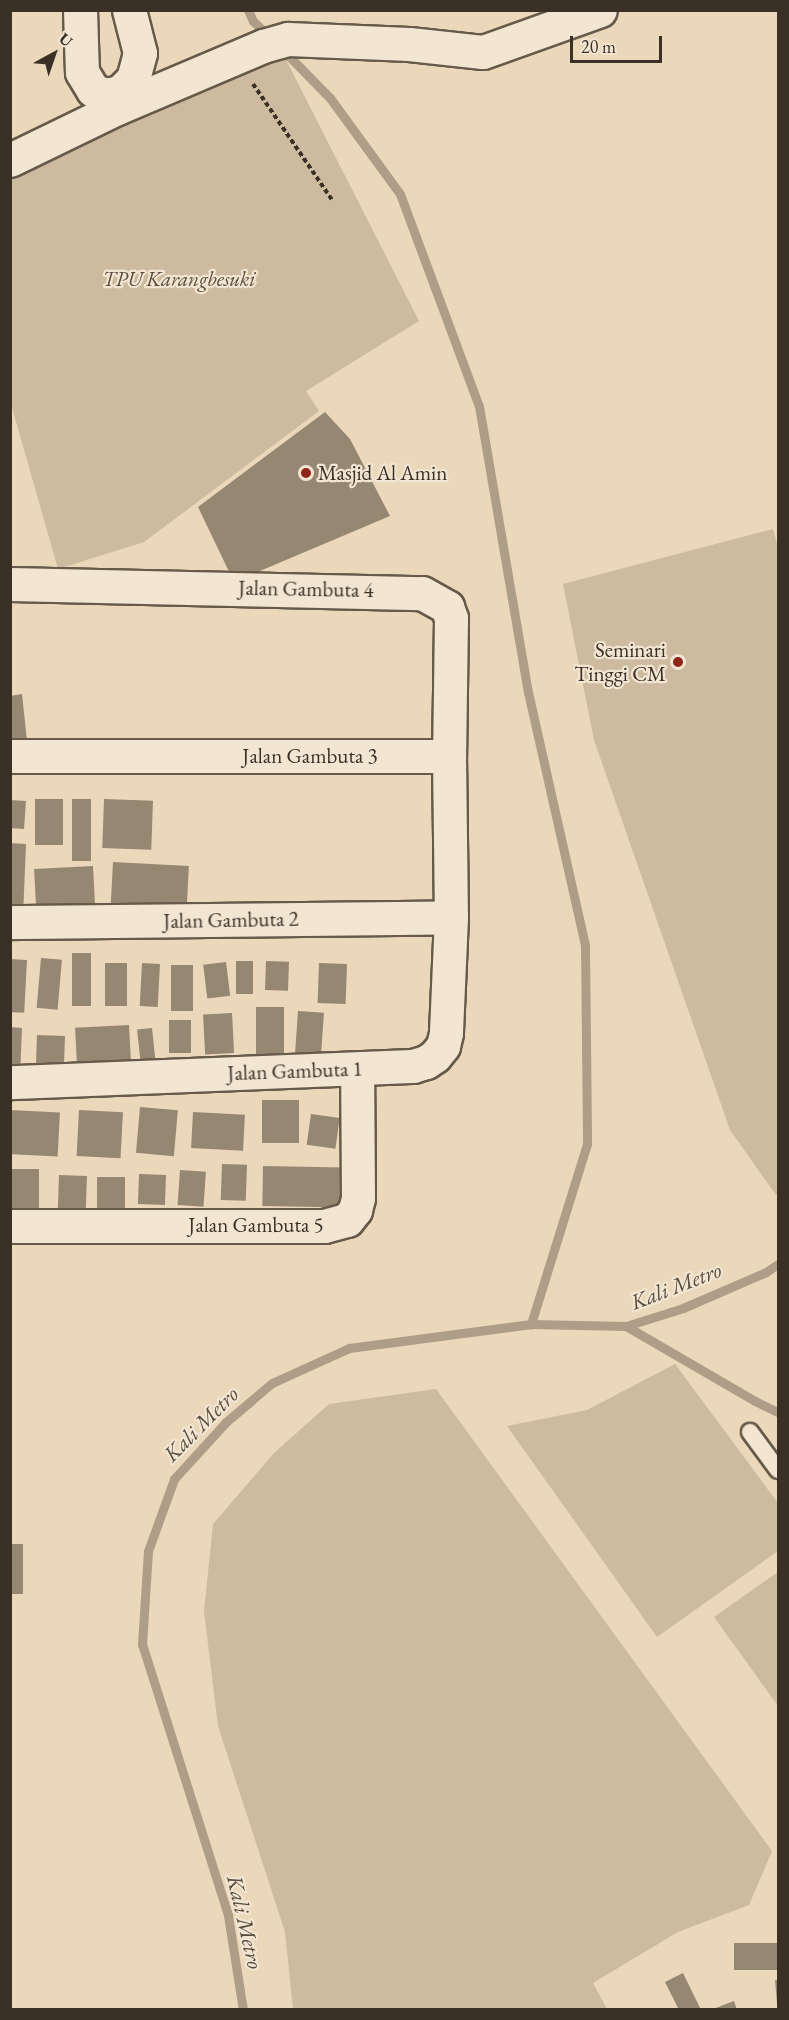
<!DOCTYPE html>
<style>
body{margin:0}
#map{position:relative;width:789px;height:2020px;overflow:hidden;background:#ebd7b9;font-family:"EB Garamond",serif}
div>[style]{position:absolute}
.green>*{inset:0;background:#cdbba0}
.stream>*{height:9px;margin:-4.5px;padding:0 4.5px;transform-origin:4.5px;border-radius:4.5px;background:#af9e87}
.building>*{inset:0;background:#968772;transform-origin:0 0}
.path>*{height:4px;margin-top:-2px;transform-origin:0;background:repeating-linear-gradient(90deg,#3a3025 0 4.5px,transparent 0 7.5px)}
.roads{filter:drop-shadow(2px 0 #665a4a) drop-shadow(-2px 0 #665a4a) drop-shadow(0 2px #665a4a) drop-shadow(0 -2px #665a4a)}
.lane>*{height:16px;margin:-8px;padding:0 8px;transform-origin:8px;border-radius:8px;background:#f2e5d2}
.street>*{height:33px;margin:-16.5px;padding:0 16.5px;transform-origin:16.5px;border-radius:16.5px;background:#f2e5d2}
.dots>*{width:16px;height:16px;translate:-50% -50%;box-sizing:border-box;border:3px solid #f2e5d2;border-radius:50%}
span{translate:-50% -50%;white-space:nowrap;text-align:center;line-height:1.15;-webkit-text-stroke:4.5px #f2e5d2;paint-order:stroke}
.park-label{font-size:21px;color:#574c3e;font-style:italic}
.poi-label{font-size:21px;color:#3a3025}
.left{translate:0 -50%;text-align:left}
.right{translate:-100% -50%;text-align:right}
.street-label{font-size:21px;color:#3a3025}
.water-label{font-size:22px;color:#574c3e;font-style:italic}
.frame{position:absolute;inset:0;border:12px solid #3a3025;pointer-events:none}
.north{position:absolute;left:24px;top:24px;width:60px;height:60px;-webkit-text-stroke:4px #f2e5d2;paint-order:stroke;rotate:40deg;font-size:16px;font-weight:700;line-height:24px;text-align:center;color:#3a3025}
.north::after{content:'';display:block;margin:auto;width:21px;height:27px;background:#3a3025;clip-path:polygon(50% 0,100% 100%,50% 72%,0 100%)}
.scale{position:absolute;left:570px;top:36px;width:92px;height:27px;box-sizing:border-box;border:3px solid #3a3025;border-top:0;padding-left:8px;font-size:18px;line-height:21px;white-space:nowrap;color:#3a3025;-webkit-text-stroke:4px #f2e5d2;paint-order:stroke}
</style>
<div id="map">
<div class="green">
<i style="clip-path:polygon(282px 52px,419px 321px,306px 391px,319px 411px,144px 542px,58px 569px,11px 404px,11px 171px)"></i>
<i style="clip-path:polygon(773px 529px,778px 548px,778px 1193px,776px 1195px,730px 1130px,594px 740px,563px 584px)"></i>
<i style="clip-path:polygon(675px 1364px,778px 1503px,778px 1551px,657px 1637px,507px 1426px,587px 1410px)"></i>
<i style="clip-path:polygon(436px 1389px,772px 1851px,749px 1905px,678px 1932px,593px 1983px,607px 2009px,293px 2009px,285px 1932px,218px 1726px,204px 1611px,213px 1524px,274px 1453px,329px 1404px)"></i>
<i style="clip-path:polygon(778px 1572px,778px 1706px,714px 1617px)"></i>
</div>
<div class="stream">
<i style="left:248px;top:10px;width:12px;rotate:66deg"></i>
<i style="left:253px;top:21px;width:22px;rotate:43deg"></i>
<i style="left:281px;top:48px;width:70px;rotate:45.6deg"></i>
<i style="left:330px;top:98px;width:119px;rotate:53.9deg"></i>
<i style="left:400px;top:194px;width:226px;rotate:69.6deg"></i>
<i style="left:479px;top:406px;width:290px;rotate:80.3deg"></i>
<i style="left:528px;top:692px;width:259px;rotate:77.3deg"></i>
<i style="left:585px;top:945px;width:199px;rotate:89.4deg"></i>
<i style="left:587px;top:1144px;width:189px;rotate:107.3deg"></i>
<i style="left:626px;top:1326px;width:149px;rotate:30.2deg"></i>
<i style="left:755px;top:1401px;width:25px;rotate:26deg"></i>
<i style="left:243px;top:2010px;width:96px;rotate:-99deg"></i>
<i style="left:228px;top:1915px;width:284px;rotate:-107.6deg"></i>
<i style="left:142px;top:1644px;width:93px;rotate:-86.3deg"></i>
<i style="left:148px;top:1551px;width:77px;rotate:-70.1deg"></i>
<i style="left:174px;top:1479px;width:77px;rotate:-47.6deg"></i>
<i style="left:226px;top:1422px;width:60px;rotate:-40.3deg"></i>
<i style="left:272px;top:1383px;width:85px;rotate:-24.4deg"></i>
<i style="left:349px;top:1348px;width:184px;rotate:-7.5deg"></i>
<i style="left:531px;top:1324px;width:95px;rotate:1.2deg"></i>
<i style="left:626px;top:1326px;width:60px;rotate:-17.5deg"></i>
<i style="left:683px;top:1308px;width:90px;rotate:-23.4deg"></i>
<i style="left:766px;top:1272px;width:14px;rotate:-34deg"></i>
</div>
<div class="building">
<i style="clip-path:polygon(325px 412px,350px 439px,390px 516px,234px 582px,198px 507px)"></i>
<i style="clip-path:polygon(22px 694px,27px 741px,10px 743px,10px 696px)"></i>
<i style="left:35px;top:799px;width:28px;height:46px"></i>
<i style="left:72px;top:799px;width:19px;height:62px"></i>
<i style="left:104px;top:799px;width:49px;height:49px;rotate:2deg"></i>
<i style="left:10px;top:800px;width:16px;height:28px;rotate:4deg"></i>
<i style="clip-path:polygon(10px 843px,26px 844px,23px 916px,10px 916px)"></i>
<i style="left:113px;top:862px;width:76px;height:44px;rotate:3deg"></i>
<i style="left:93px;top:866px;width:44px;height:59px;rotate:87deg"></i>
<i style="left:72px;top:953px;width:19px;height:53px"></i>
<i style="left:41px;top:958px;width:21px;height:50px;rotate:5deg"></i>
<i style="left:10px;top:959px;width:17px;height:53px;rotate:3deg"></i>
<i style="left:236px;top:961px;width:17px;height:33px"></i>
<i style="left:266px;top:961px;width:23px;height:29px;rotate:2deg"></i>
<i style="left:226px;top:962px;width:34px;height:23px;rotate:83deg"></i>
<i style="left:105px;top:963px;width:22px;height:43px"></i>
<i style="left:142px;top:963px;width:18px;height:43px;rotate:3deg"></i>
<i style="left:319px;top:963px;width:28px;height:40px;rotate:2deg"></i>
<i style="left:171px;top:965px;width:22px;height:46px"></i>
<i style="left:256px;top:1007px;width:28px;height:48px"></i>
<i style="left:298px;top:1011px;width:26px;height:41px;rotate:4deg"></i>
<i style="left:232px;top:1013px;width:40px;height:29px;rotate:87deg"></i>
<i style="left:169px;top:1020px;width:22px;height:33px"></i>
<i style="left:129px;top:1025px;width:39px;height:54px;rotate:87deg"></i>
<i style="clip-path:polygon(10px 1027px,22px 1028px,20px 1078px,10px 1078px)"></i>
<i style="left:152px;top:1028px;width:38px;height:15px;rotate:84deg"></i>
<i style="left:37px;top:1035px;width:28px;height:32px;rotate:2deg"></i>
<i style="left:262px;top:1100px;width:37px;height:43px"></i>
<i style="left:140px;top:1107px;width:38px;height:46px;rotate:5deg"></i>
<i style="left:10px;top:1110px;width:50px;height:44px;rotate:3deg"></i>
<i style="left:79px;top:1110px;width:44px;height:46px;rotate:3deg"></i>
<i style="left:193px;top:1112px;width:52px;height:36px;rotate:3deg"></i>
<i style="left:311px;top:1114px;width:29px;height:31px;rotate:8deg"></i>
<i style="left:222px;top:1164px;width:25px;height:36px;rotate:2deg"></i>
<i style="left:263px;top:1166px;width:81px;height:40px;rotate:1deg"></i>
<i style="left:10px;top:1169px;width:29px;height:41px"></i>
<i style="left:180px;top:1170px;width:26px;height:35px;rotate:4deg"></i>
<i style="left:139px;top:1174px;width:27px;height:30px;rotate:2deg"></i>
<i style="left:59px;top:1175px;width:28px;height:41px;rotate:2deg"></i>
<i style="left:125px;top:1177px;width:31px;height:28px;rotate:90deg"></i>
<i style="left:10px;top:1544px;width:13px;height:50px"></i>
<i style="left:778px;top:1943px;width:27px;height:44px;rotate:90deg"></i>
<i style="clip-path:polygon(683px 1973px,701px 2010px,679px 2010px,665px 1982px)"></i>
<i style="clip-path:polygon(775px 1980px,778px 1980px,778px 2003px,777px 2003px)"></i>
<i style="clip-path:polygon(734px 2001px,737px 2010px,713px 2010px,713px 2009px)"></i>
</div>
<div class="path">
<i style="left:253px;top:84px;width:140px;rotate:55.7deg"></i>
</div>
<div class="roads">
<div class="lane">
<i style="left:750px;top:1432px;width:47px;rotate:53.6deg"></i>
</div>
<div class="street">
<i style="left:80px;top:10px;width:62px;rotate:88.2deg"></i>
<i style="left:82px;top:72px;width:21px;rotate:59deg"></i>
<i style="left:93px;top:90px;width:13px;rotate:23deg"></i>
<i style="left:105px;top:95px;width:15px;rotate:-11deg"></i>
<i style="left:120px;top:92px;width:18px;rotate:-45deg"></i>
<i style="left:133px;top:79px;width:27px;rotate:-75deg"></i>
<i style="left:140px;top:53px;width:44px;rotate:-104.3deg"></i>
<i style="left:10px;top:160px;width:119px;rotate:-25.9deg"></i>
<i style="left:117px;top:108px;width:159px;rotate:-23deg"></i>
<i style="left:263px;top:46px;width:26px;rotate:-16deg"></i>
<i style="left:288px;top:39px;width:121px;rotate:2.4deg"></i>
<i style="left:409px;top:44px;width:74px;rotate:6.2deg"></i>
<i style="left:483px;top:52px;width:124px;rotate:-19.7deg"></i>
<i style="left:10px;top:584px;width:412px;rotate:1.3deg"></i>
<i style="left:422px;top:593px;width:29px;rotate:29deg"></i>
<i style="left:447px;top:607px;width:12px;rotate:70deg"></i>
<i style="left:451px;top:618px;width:138px;rotate:90.8deg"></i>
<i style="left:10px;top:756px;width:439px"></i>
<i style="left:449px;top:756px;width:161px;rotate:89.3deg"></i>
<i style="left:451px;top:917px;width:116px;rotate:92.5deg"></i>
<i style="left:446px;top:1033px;width:13px;rotate:103deg"></i>
<i style="left:443px;top:1046px;width:13px;rotate:129deg"></i>
<i style="left:435px;top:1056px;width:11px;rotate:146deg"></i>
<i style="left:426px;top:1062px;width:14px;rotate:163deg"></i>
<i style="left:413px;top:1066px;width:403px;rotate:177.7deg"></i>
<i style="left:10px;top:922px;width:441px;rotate:-0.6deg"></i>
<i style="left:10px;top:1226px;width:314px"></i>
<i style="left:324px;top:1226px;width:24px;rotate:-15deg"></i>
<i style="left:347px;top:1220px;width:13px;rotate:-51deg"></i>
<i style="left:355px;top:1210px;width:12px;rotate:-76deg"></i>
<i style="left:358px;top:1198px;width:129px;rotate:-90.4deg"></i>
</div>
</div>
<div class="dots">
<i style="left:306px;top:473px;background:#8f2418"></i>
<i style="left:678px;top:662px;background:#8f2418"></i>
</div>
<div class="park-label">
<span style="left:179px;top:279px">TPU Karangbesuki</span>
</div>
<div class="poi-label">
<span class="left" style="left:318px;top:473px">Masjid Al Amin</span>
<span class="right" style="left:666px;top:662px">Seminari<br>Tinggi CM</span>
</div>
<div class="street-label">
<span style="left:306px;top:589px;rotate:1deg">Jalan Gambuta 4</span>
<span style="left:310px;top:756px">Jalan Gambuta 3</span>
<span style="left:231px;top:920px;rotate:-1deg">Jalan Gambuta 2</span>
<span style="left:295px;top:1071px;rotate:-2deg">Jalan Gambuta 1</span>
<span style="left:256px;top:1225px">Jalan Gambuta 5</span>
</div>
<div class="water-label">
<span style="left:676px;top:1286px;rotate:-21deg">Kali Metro</span>
<span style="left:201px;top:1424px;rotate:-45deg">Kali Metro</span>
<span style="left:245px;top:1922px;rotate:77deg">Kali Metro</span>
</div>
<div class="frame"></div>
<div class="north">U</div>
<div class="scale">20 m</div>
</div>
